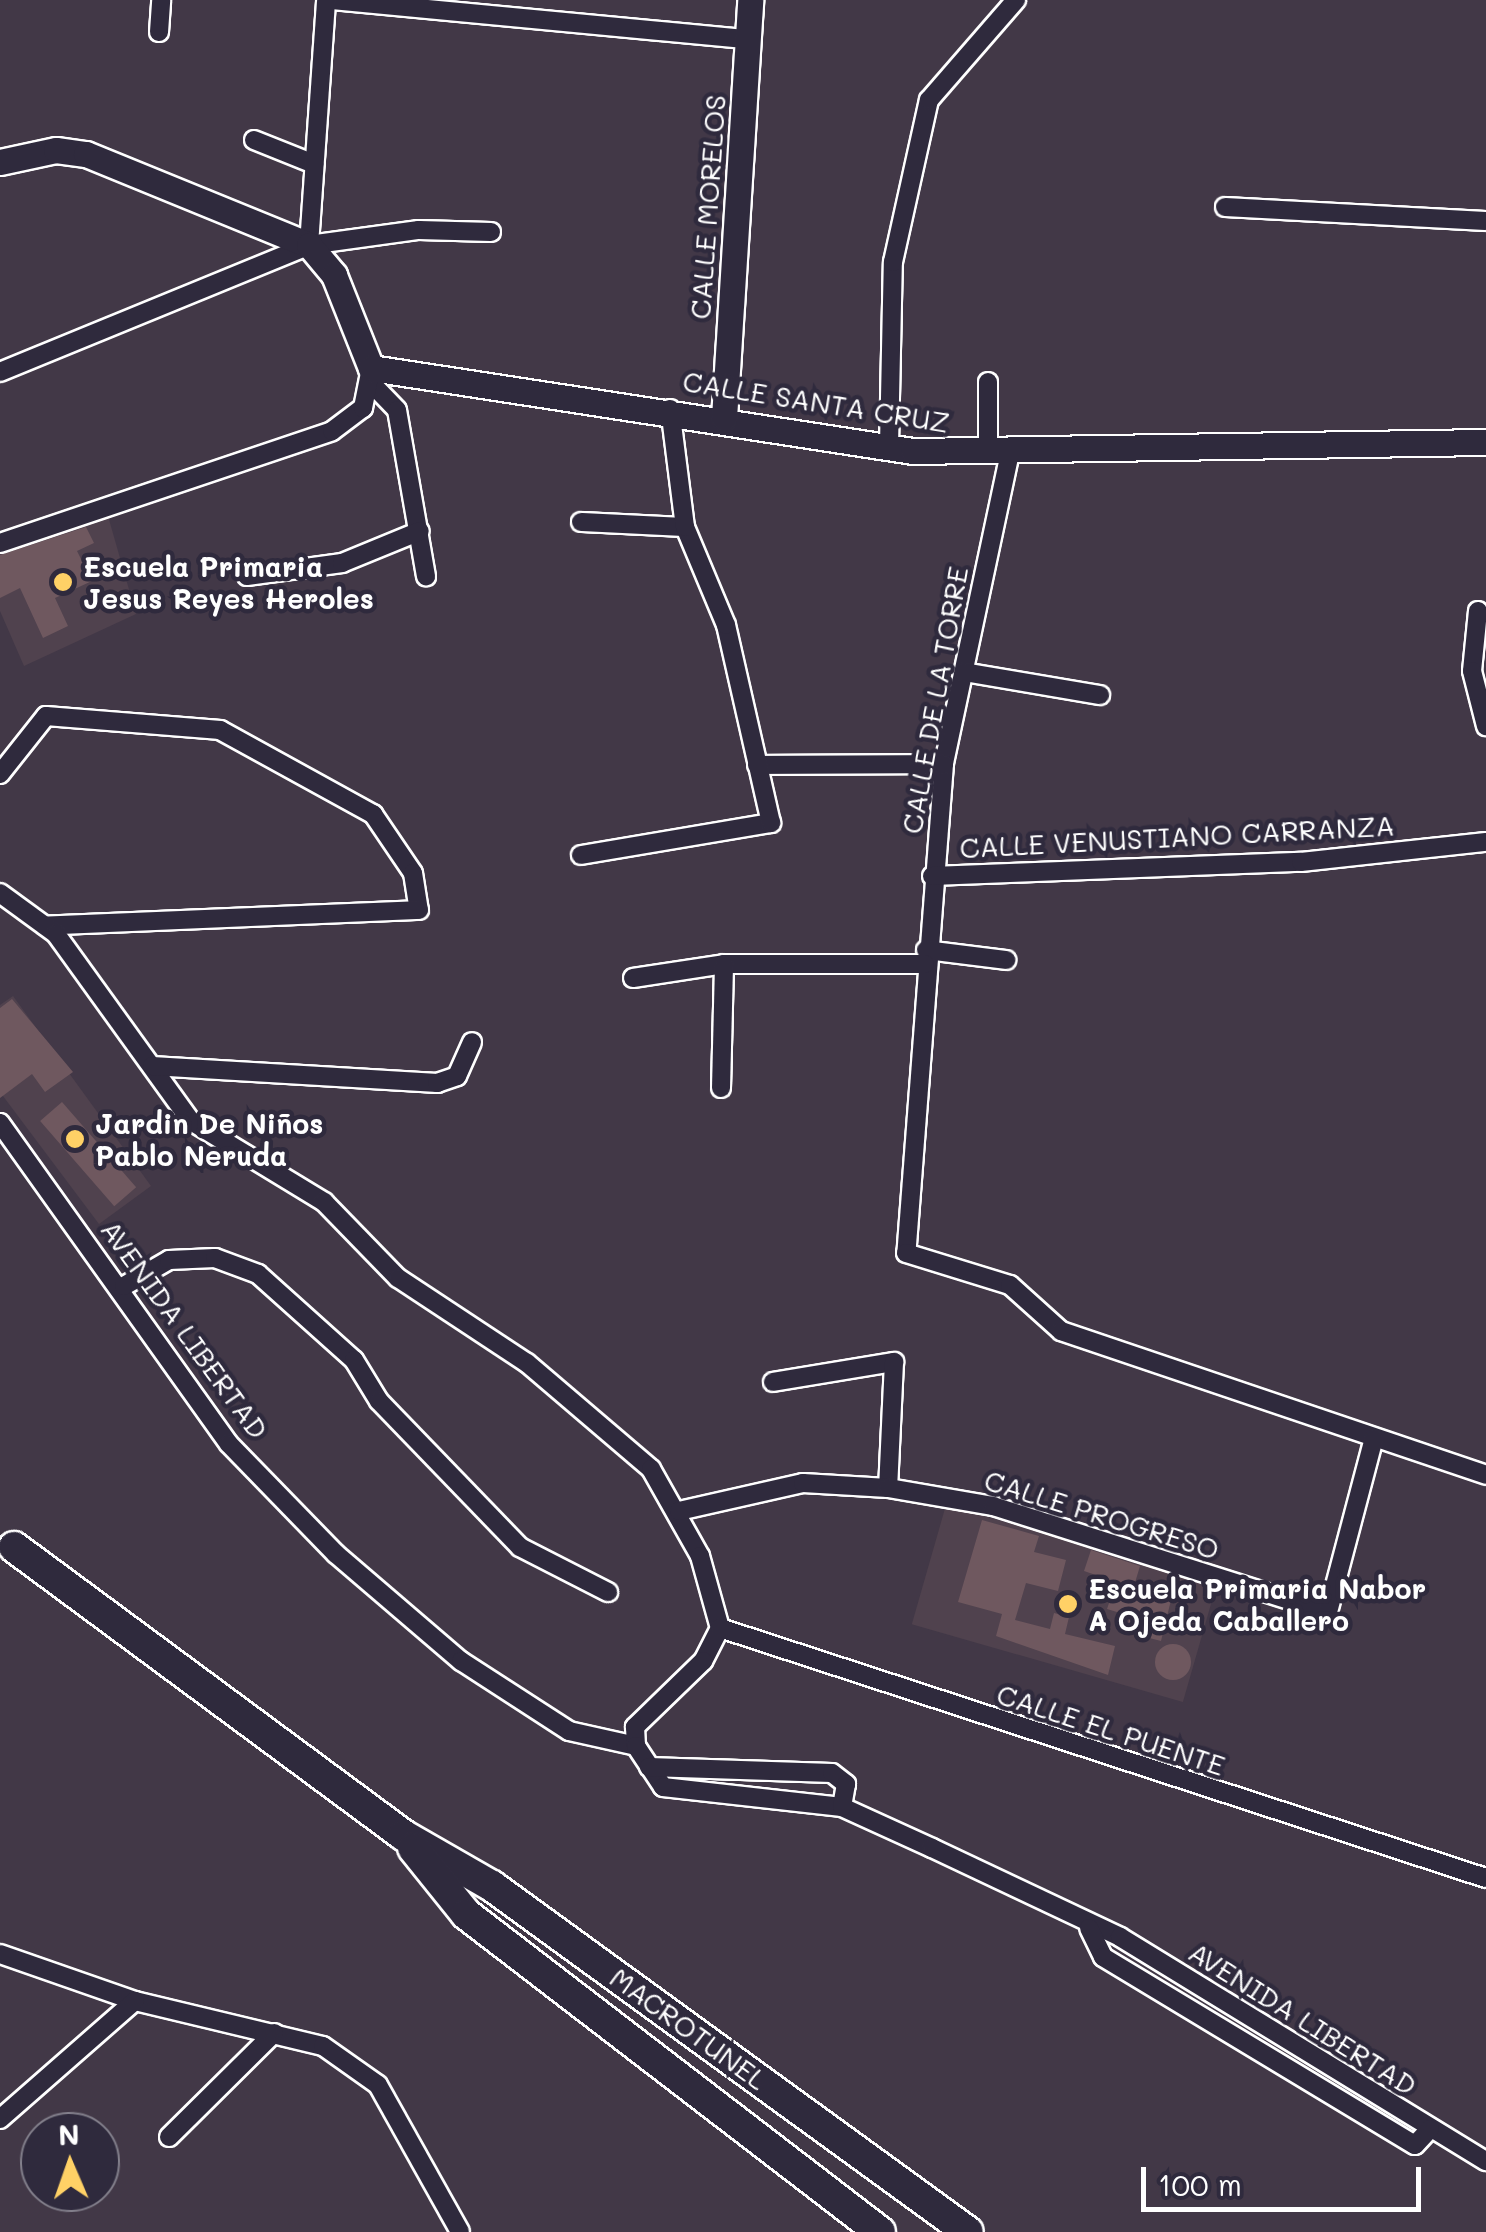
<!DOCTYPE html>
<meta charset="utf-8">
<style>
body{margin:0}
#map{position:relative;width:1486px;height:2232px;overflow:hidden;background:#423847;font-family:Mali,sans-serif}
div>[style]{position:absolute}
.built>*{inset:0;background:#50424e;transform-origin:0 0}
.building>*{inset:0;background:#6f585f;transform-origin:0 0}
.round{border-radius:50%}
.roads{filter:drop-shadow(2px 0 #fff) drop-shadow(-2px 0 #fff) drop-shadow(0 2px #fff) drop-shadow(0 -2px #fff)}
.street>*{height:18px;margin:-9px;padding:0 9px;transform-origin:9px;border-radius:9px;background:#2f2a3d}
.secondary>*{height:25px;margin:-12.5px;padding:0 12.5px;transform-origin:12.5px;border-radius:12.5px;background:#2f2a3d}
.highway>*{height:30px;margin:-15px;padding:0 15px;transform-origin:15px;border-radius:15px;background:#2f2a3d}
.dots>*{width:28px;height:28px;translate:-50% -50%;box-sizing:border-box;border:5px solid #2f2a3d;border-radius:50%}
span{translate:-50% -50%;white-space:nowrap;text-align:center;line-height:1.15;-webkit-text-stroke:9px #2f2a3d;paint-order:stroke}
.street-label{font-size:28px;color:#fff}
.poi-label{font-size:28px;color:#fff;font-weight:700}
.left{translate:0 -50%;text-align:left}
.north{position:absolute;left:20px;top:2112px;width:100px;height:100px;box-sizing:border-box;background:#2f2a3d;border:2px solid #827f8b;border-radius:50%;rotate:358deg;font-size:28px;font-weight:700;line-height:40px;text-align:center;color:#fff}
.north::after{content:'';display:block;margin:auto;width:35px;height:45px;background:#ffd166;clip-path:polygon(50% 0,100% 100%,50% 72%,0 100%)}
.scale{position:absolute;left:1141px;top:2167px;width:280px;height:45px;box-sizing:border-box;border:5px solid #fff;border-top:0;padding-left:12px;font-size:30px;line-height:35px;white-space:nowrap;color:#fff;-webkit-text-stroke:8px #2f2a3d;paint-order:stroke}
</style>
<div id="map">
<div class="built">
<i style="clip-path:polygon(106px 509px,136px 614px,24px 666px,0 611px,0 552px)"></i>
<i style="clip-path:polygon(13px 996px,151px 1186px,99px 1224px,0 1092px,0 1005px)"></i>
<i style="left:946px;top:1505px;width:282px;height:124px;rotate:16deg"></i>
</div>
<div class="building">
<i style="clip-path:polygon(86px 527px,94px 543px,77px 551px,92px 581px,55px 598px,68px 626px,43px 638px,20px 588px,0 598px,0 555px)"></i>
<i style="clip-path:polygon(12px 999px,73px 1072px,45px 1092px,32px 1074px,0 1098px,0 1008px)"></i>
<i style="left:62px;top:1102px;width:113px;height:29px;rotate:49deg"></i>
<i style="clip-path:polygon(982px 1520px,1039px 1536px,1034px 1552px,1066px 1560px,1058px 1591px,1026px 1583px,1015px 1620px,1050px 1629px,1054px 1613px,1069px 1617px,1065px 1634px,1115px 1646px,1108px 1675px,996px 1636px,1002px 1614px,958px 1602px)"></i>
<i style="clip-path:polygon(1091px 1550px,1140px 1566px,1134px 1586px,1172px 1596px,1161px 1641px,1126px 1632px,1130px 1616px,1107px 1609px,1116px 1582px,1084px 1571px)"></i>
<i class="round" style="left:1155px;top:1644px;width:36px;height:36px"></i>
</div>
<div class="roads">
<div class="street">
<i style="left:332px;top:0;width:417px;rotate:5.4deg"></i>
<i style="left:159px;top:32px;width:32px;rotate:-86deg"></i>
<i style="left:254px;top:140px;width:65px;rotate:21.8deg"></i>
<i style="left:1225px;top:207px;width:261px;rotate:3.1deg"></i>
<i style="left:309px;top:245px;width:246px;rotate:-86deg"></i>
<i style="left:0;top:372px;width:334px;rotate:-22.3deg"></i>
<i style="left:309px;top:245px;width:111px;rotate:-7.8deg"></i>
<i style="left:419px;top:230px;width:72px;rotate:1.6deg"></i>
<i style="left:374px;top:386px;width:33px;rotate:46deg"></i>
<i style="left:397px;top:410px;width:169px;rotate:80.1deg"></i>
<i style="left:889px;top:446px;width:184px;rotate:-88.8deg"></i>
<i style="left:893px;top:262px;width:166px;rotate:-77.5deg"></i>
<i style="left:929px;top:100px;width:133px;rotate:-49deg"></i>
<i style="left:1011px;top:448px;width:323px;rotate:102deg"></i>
<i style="left:944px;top:764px;width:490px;rotate:94.4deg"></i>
<i style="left:906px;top:1253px;width:109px;rotate:17.1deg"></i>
<i style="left:1010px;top:1285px;width:69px;rotate:42deg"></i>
<i style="left:1061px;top:1331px;width:449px;rotate:18.7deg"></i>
<i style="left:988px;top:453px;width:71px;rotate:-90deg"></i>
<i style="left:581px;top:522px;width:104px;rotate:2.8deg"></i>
<i style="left:0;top:543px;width:350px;rotate:-18.6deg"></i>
<i style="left:332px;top:431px;width:39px;rotate:-37deg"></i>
<i style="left:363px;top:408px;width:41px;rotate:-78.7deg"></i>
<i style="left:247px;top:576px;width:96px;rotate:-7.8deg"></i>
<i style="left:342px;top:563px;width:84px;rotate:-22.3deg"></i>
<i style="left:1478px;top:611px;width:60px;rotate:95.7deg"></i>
<i style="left:1472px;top:671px;width:57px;rotate:75.7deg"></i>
<i style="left:964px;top:672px;width:138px;rotate:9.6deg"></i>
<i style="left:757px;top:765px;width:187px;rotate:-0.3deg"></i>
<i style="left:0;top:774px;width:74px;rotate:-51.6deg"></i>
<i style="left:46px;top:716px;width:175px;rotate:4.6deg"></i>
<i style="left:220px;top:730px;width:175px;rotate:28.8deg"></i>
<i style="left:373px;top:814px;width:71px;rotate:55.9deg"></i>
<i style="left:413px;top:873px;width:37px;rotate:81deg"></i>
<i style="left:419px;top:910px;width:374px;rotate:177.6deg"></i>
<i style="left:581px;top:855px;width:193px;rotate:-9.6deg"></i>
<i style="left:771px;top:823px;width:203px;rotate:-102.8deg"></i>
<i style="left:726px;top:625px;width:106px;rotate:-112.7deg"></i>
<i style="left:685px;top:527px;width:119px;rotate:-97.2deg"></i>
<i style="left:932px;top:876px;width:369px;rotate:-2.2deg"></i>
<i style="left:1301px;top:862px;width:186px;rotate:-6.2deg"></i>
<i style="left:0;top:893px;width:69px;rotate:36.2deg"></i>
<i style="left:56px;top:934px;width:231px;rotate:54.2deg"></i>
<i style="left:191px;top:1121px;width:156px;rotate:31.3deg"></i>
<i style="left:324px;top:1202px;width:106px;rotate:45.8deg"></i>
<i style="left:398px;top:1278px;width:154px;rotate:33.4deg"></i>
<i style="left:527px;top:1363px;width:163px;rotate:40.5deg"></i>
<i style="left:651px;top:1469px;width:100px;rotate:60.6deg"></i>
<i style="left:700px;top:1556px;width:75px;rotate:74.5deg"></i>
<i style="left:926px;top:950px;width:81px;rotate:7.1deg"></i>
<i style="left:633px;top:978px;width:92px;rotate:-8.7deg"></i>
<i style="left:724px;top:964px;width:201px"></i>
<i style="left:152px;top:1066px;width:286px;rotate:3.4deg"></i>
<i style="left:437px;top:1083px;width:21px;rotate:-19deg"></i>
<i style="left:457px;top:1076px;width:37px;rotate:-66deg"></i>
<i style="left:721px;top:1088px;width:124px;rotate:-88.6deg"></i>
<i style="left:0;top:1123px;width:394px;rotate:54.5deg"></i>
<i style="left:229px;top:1444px;width:153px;rotate:45.8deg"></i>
<i style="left:336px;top:1554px;width:165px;rotate:40.6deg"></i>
<i style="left:461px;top:1661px;width:129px;rotate:32.9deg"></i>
<i style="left:569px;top:1731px;width:69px;rotate:12.6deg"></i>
<i style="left:124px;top:1286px;width:52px;rotate:-30deg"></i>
<i style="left:169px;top:1260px;width:46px;rotate:-2.5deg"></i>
<i style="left:215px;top:1258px;width:46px;rotate:20.4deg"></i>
<i style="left:258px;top:1274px;width:129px;rotate:41.9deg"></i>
<i style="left:354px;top:1360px;width:48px;rotate:58.6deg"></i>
<i style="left:379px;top:1401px;width:203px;rotate:46deg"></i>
<i style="left:520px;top:1547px;width:99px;rotate:27.1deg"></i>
<i style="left:773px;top:1382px;width:123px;rotate:-9.4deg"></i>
<i style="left:894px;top:1362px;width:126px;rotate:92.7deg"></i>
<i style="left:679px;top:1511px;width:127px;rotate:-12.7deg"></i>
<i style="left:803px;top:1483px;width:85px;rotate:3.4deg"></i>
<i style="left:888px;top:1488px;width:107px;rotate:9.7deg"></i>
<i style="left:993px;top:1506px;width:351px;rotate:17.6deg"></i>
<i style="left:1328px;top:1612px;width:180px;rotate:-75.2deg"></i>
<i style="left:720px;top:1628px;width:37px;rotate:117deg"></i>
<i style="left:703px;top:1661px;width:95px;rotate:135.9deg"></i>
<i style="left:635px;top:1727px;width:19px;rotate:87deg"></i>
<i style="left:636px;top:1746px;width:49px;rotate:56.6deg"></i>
<i style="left:663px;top:1787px;width:180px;rotate:6.4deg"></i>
<i style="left:842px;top:1807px;width:99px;rotate:24.5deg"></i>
<i style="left:932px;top:1848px;width:208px;rotate:25.3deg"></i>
<i style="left:1120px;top:1937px;width:429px;rotate:31.5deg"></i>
<i style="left:720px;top:1628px;width:806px;rotate:18.08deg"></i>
<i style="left:649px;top:1767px;width:183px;rotate:1.9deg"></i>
<i style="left:832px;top:1773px;width:18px;rotate:38deg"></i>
<i style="left:846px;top:1784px;width:23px;rotate:100deg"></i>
<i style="left:1089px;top:1928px;width:32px;rotate:64deg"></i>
<i style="left:1103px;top:1957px;width:364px;rotate:31.1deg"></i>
<i style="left:1415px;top:2145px;width:22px;rotate:-47deg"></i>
<i style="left:0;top:1954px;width:143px;rotate:19.2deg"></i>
<i style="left:135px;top:2001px;width:193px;rotate:13.5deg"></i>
<i style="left:323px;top:2046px;width:67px;rotate:35.3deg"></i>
<i style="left:378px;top:2085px;width:168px;rotate:60.8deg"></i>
<i style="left:0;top:2119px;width:179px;rotate:-41.2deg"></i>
<i style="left:169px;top:2137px;width:148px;rotate:-44.7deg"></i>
</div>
<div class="secondary">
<i style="left:0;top:162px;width:57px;rotate:-12.1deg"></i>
<i style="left:56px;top:150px;width:30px;rotate:8deg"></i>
<i style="left:86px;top:154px;width:241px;rotate:22.2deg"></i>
<i style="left:309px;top:245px;width:39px;rotate:50deg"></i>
<i style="left:334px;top:275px;width:100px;rotate:68.3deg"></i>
<i style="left:371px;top:368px;width:548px;rotate:8.71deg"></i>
<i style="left:913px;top:451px;width:573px;rotate:-0.9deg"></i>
<i style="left:724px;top:418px;width:419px;rotate:-86.4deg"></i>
</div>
<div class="highway">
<i style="left:14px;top:1547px;width:484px;rotate:36.5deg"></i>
<i style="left:403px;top:1835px;width:103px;rotate:29.8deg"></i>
<i style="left:492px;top:1886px;width:588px;rotate:36.01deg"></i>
<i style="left:413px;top:1848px;width:85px;rotate:51.2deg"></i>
<i style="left:466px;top:1914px;width:522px;rotate:37.53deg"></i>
</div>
</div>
<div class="dots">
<i style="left:63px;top:582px;background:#ffd166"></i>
<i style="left:75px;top:1139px;background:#ffd166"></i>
<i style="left:1068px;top:1604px;background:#ffd166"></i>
</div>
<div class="street-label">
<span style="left:707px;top:207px;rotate:-86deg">CALLE MORELOS</span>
<span style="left:816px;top:401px;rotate:9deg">CALLE SANTA CRUZ</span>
<span style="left:934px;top:700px;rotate:-80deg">CALLE DE LA TORRE</span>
<span style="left:1177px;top:836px;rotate:-3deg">CALLE VENUSTIANO CARRANZA</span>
<span style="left:185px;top:1329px;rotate:54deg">AVENIDA LIBERTAD</span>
<span style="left:1102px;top:1514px;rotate:17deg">CALLE PROGRESO</span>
<span style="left:1111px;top:1729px;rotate:18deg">CALLE EL PUENTE</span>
<span style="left:1303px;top:2018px;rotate:32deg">AVENIDA LIBERTAD</span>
<span style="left:689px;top:2028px;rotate:36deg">MACROTUNEL</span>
</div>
<div class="poi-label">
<span class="left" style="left:83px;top:582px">Escuela Primaria<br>Jesus Reyes Heroles</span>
<span class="left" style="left:95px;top:1139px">Jardin De Niños<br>Pablo Neruda</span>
<span class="left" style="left:1088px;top:1604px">Escuela Primaria Nabor<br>A Ojeda Caballero</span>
</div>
<div class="north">N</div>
<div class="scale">100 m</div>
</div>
